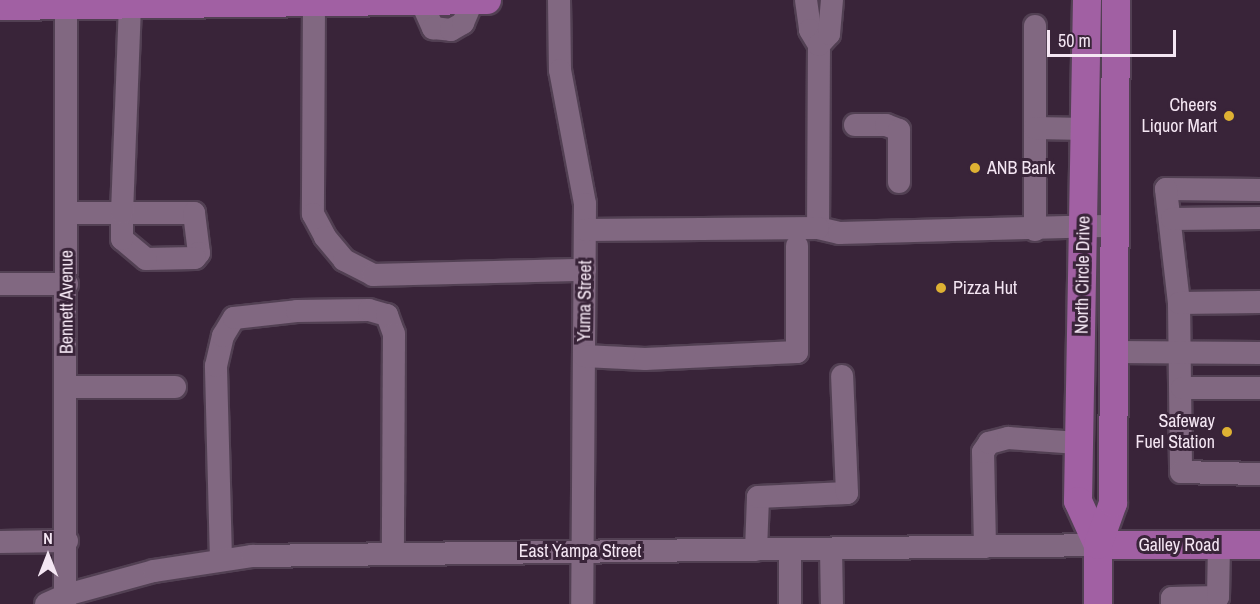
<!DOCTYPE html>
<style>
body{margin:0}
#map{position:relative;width:1260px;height:604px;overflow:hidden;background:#392439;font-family:"Archivo Narrow",sans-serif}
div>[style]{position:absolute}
.roads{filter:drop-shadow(2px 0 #524053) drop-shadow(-2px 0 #524053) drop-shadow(0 2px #524053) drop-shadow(0 -2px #524053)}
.minor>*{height:22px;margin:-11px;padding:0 11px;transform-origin:11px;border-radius:11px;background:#816881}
.major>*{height:28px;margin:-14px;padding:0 14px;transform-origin:14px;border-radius:14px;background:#a160a3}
.dots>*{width:16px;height:16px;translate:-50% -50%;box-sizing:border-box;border:3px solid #392439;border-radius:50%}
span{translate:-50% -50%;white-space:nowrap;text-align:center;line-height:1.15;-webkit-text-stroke:6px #392439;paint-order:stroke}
.poi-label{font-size:18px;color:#f4e6f3}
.right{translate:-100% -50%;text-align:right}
.left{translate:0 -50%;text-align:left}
.street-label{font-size:18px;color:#f4e6f3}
.north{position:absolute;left:18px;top:526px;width:60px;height:60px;-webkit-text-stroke:4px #392439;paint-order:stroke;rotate:0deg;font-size:16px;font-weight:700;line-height:24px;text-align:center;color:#f4e6f3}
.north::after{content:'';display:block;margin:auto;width:21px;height:27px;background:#f4e6f3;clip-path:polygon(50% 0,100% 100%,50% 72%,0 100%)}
.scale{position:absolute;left:1047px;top:30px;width:129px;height:27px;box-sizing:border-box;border:3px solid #f4e6f3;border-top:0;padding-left:8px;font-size:18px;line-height:21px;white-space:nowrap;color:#f4e6f3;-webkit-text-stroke:4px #392439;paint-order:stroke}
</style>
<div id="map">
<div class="roads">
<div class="minor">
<i style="left:559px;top:0;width:70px;rotate:89.2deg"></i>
<i style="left:560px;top:70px;width:136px;rotate:79.4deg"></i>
<i style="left:585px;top:204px;width:400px;rotate:90.4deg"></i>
<i style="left:806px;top:0;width:30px;rotate:82deg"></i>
<i style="left:810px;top:30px;width:17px;rotate:59deg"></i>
<i style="left:819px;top:45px;width:183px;rotate:90.3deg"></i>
<i style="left:818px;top:228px;width:22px;rotate:13deg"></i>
<i style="left:839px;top:233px;width:276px;rotate:-1.5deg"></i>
<i style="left:421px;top:1px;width:30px;rotate:66deg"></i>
<i style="left:433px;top:28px;width:18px;rotate:6deg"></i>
<i style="left:451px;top:30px;width:14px;rotate:-30deg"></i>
<i style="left:463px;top:23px;width:25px;rotate:-67deg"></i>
<i style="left:314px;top:2px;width:212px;rotate:90.3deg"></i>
<i style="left:313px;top:214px;width:26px;rotate:62deg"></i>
<i style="left:325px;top:237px;width:30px;rotate:50deg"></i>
<i style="left:344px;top:260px;width:33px;rotate:27deg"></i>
<i style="left:373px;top:275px;width:212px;rotate:-1.4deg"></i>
<i style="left:1035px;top:26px;width:204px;rotate:90deg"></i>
<i style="left:819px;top:45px;width:15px;rotate:-48deg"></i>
<i style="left:829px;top:34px;width:34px;rotate:-85deg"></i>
<i style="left:855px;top:125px;width:31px"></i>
<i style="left:886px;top:125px;width:14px;rotate:21deg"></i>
<i style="left:899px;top:130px;width:52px;rotate:90deg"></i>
<i style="left:1035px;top:128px;width:51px;rotate:1.1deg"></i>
<i style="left:1260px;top:190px;width:94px;rotate:-179.4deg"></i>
<i style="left:1166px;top:189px;width:115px;rotate:83.5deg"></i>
<i style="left:1179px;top:303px;width:169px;rotate:89.3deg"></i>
<i style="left:1181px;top:472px;width:79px;rotate:1.5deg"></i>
<i style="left:66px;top:213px;width:128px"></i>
<i style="left:194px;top:213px;width:40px;rotate:82.9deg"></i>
<i style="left:199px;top:253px;width:6px;rotate:129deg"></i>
<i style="left:195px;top:258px;width:49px;rotate:178.8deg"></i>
<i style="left:146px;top:259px;width:31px;rotate:-140deg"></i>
<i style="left:122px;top:239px;width:26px;rotate:-90deg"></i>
<i style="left:122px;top:213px;width:208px;rotate:-87.8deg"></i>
<i style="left:1172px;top:219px;width:88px;rotate:-0.7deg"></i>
<i style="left:585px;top:230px;width:233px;rotate:-0.5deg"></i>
<i style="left:0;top:284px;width:67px"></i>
<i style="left:1179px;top:303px;width:81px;rotate:-0.7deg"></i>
<i style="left:1114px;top:352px;width:146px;rotate:0.4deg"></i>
<i style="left:584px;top:356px;width:61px;rotate:2.8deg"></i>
<i style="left:645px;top:359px;width:152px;rotate:-2.6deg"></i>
<i style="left:797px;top:352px;width:106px;rotate:-90deg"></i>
<i style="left:67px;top:387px;width:108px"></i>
<i style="left:1182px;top:388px;width:78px"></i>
<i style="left:0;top:542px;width:67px;rotate:-0.9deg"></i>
<i style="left:985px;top:547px;width:95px;rotate:-91.2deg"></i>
<i style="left:983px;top:452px;width:11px;rotate:-56deg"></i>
<i style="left:989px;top:443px;width:20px;rotate:-15deg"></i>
<i style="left:1008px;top:438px;width:70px;rotate:4.1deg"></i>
<i style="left:831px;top:549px;width:55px;rotate:89deg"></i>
<i style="left:756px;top:550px;width:53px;rotate:-87.8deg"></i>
<i style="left:758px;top:497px;width:89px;rotate:-2.6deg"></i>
<i style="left:847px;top:493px;width:117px;rotate:-92.4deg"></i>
<i style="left:790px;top:550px;width:54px;rotate:90deg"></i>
<i style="left:221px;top:560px;width:194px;rotate:-91.5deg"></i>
<i style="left:216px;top:366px;width:31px;rotate:-77deg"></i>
<i style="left:223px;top:336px;width:21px;rotate:-59deg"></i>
<i style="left:234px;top:318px;width:63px;rotate:-6.3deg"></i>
<i style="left:297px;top:311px;width:72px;rotate:-0.8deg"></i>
<i style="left:369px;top:310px;width:19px;rotate:16deg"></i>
<i style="left:387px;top:315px;width:20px;rotate:70deg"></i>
<i style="left:394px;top:334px;width:219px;rotate:90.3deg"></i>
<i style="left:46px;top:604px;width:22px;rotate:-24deg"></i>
<i style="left:66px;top:595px;width:91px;rotate:-15.3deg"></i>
<i style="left:154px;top:571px;width:99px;rotate:-8.7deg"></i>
<i style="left:252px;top:556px;width:846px;rotate:-0.74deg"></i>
<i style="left:65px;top:604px;width:604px;rotate:-89.91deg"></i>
<i style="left:1172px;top:604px;width:6px;rotate:-90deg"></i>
<i style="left:1172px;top:598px;width:46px;rotate:-1.2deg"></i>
<i style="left:1218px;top:597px;width:52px;rotate:-88.9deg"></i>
</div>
<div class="major">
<i style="left:1087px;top:0;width:501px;rotate:91.03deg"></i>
<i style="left:1078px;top:501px;width:48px;rotate:65.6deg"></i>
<i style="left:0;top:6px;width:487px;rotate:-0.7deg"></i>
<i style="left:1098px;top:545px;width:162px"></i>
<i style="left:1098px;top:604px;width:59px;rotate:-90deg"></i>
<i style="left:1098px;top:545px;width:45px;rotate:-70.3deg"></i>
<i style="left:1113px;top:503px;width:503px;rotate:-89.66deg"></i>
</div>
</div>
<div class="dots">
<i style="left:1229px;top:116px;background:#deb133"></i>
<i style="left:975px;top:168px;background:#deb133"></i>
<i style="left:941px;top:288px;background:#deb133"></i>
<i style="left:1227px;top:432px;background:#deb133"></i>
</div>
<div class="poi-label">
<span class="right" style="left:1217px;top:116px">Cheers<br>Liquor Mart</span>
<span class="left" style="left:987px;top:168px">ANB Bank</span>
<span class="left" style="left:953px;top:288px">Pizza Hut</span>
<span class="right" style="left:1215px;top:432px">Safeway<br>Fuel Station</span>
</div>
<div class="street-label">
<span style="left:1083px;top:275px;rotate:-89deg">North Circle Drive</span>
<span style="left:585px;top:301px;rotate:-89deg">Yuma Street</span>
<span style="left:67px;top:302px;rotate:-90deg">Bennett Avenue</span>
<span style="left:1179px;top:545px">Galley Road</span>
<span style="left:580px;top:551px">East Yampa Street</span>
</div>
<div class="north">N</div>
<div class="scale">50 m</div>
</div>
